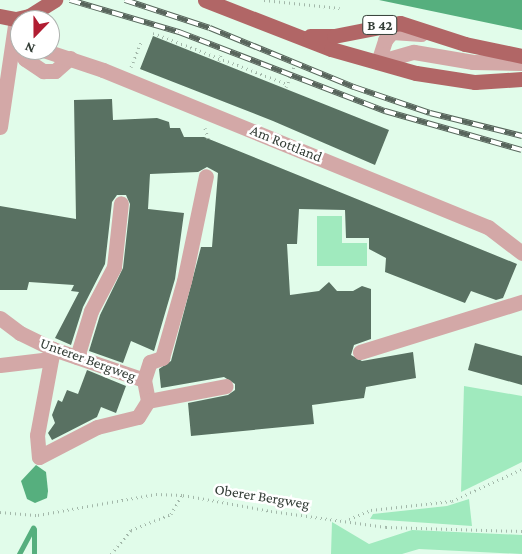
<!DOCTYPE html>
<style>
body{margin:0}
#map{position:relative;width:522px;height:554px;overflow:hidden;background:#e1fcea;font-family:"Crimson Pro",serif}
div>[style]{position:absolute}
.green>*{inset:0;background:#a0eabe}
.water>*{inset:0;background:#56af7e}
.stream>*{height:5px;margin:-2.5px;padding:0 2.5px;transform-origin:2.5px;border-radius:2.5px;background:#56af7e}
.building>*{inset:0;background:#597162}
.path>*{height:3px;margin-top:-1.5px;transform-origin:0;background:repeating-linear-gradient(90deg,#a3b8aa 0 1px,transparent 0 5px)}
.minor>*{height:15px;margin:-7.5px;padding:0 7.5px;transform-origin:7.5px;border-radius:7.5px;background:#d3a8a7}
.major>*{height:15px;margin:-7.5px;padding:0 7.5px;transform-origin:7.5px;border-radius:7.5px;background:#b16666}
.rail>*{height:5.5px;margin-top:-2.75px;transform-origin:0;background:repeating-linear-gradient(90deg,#fff 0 11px,#58655c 0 22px);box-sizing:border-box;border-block:1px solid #58655c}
span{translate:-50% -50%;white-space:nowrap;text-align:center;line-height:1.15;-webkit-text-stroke:5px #fff;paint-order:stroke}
.shield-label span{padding:1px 4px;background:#fff;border:1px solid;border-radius:4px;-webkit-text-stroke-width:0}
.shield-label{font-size:14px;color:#343e37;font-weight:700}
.street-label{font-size:15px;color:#343e37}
.north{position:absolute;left:10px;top:10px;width:50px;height:50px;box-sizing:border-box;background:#fff;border:1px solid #aeb2af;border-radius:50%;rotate:202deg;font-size:14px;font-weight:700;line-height:20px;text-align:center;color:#343e37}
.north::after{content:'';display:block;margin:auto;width:18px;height:22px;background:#b11d32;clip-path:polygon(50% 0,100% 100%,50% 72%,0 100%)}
</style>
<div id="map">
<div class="green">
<i style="clip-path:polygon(317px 216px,342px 216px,342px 243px,367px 243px,367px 266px,317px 266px)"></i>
<i style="clip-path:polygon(464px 386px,522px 396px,522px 462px,461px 492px)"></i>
<i style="clip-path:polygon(469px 499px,472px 526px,370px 519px,373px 514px,447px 506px)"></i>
<i style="clip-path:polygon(332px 522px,369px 544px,412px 530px,522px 535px,522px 554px,419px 549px,402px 554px,331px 554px)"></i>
</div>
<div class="water">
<i style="clip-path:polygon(379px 0,522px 0,522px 30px)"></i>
<i style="clip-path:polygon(36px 465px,46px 472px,48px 491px,47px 498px,35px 503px,27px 499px,21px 481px)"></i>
</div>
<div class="stream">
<i style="left:34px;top:529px;width:25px;rotate:90deg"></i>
<i style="left:19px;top:554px;width:30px;rotate:-62deg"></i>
</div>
<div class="building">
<i style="clip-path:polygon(153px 36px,389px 130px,375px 165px,273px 121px,140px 69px)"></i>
<i style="clip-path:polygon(112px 99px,113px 120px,157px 118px,169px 122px,170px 128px,180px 128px,184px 137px,204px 137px,517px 264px,503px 298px,496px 300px,471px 291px,465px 303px,385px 272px,386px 258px,369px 249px,369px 238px,346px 238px,345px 210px,299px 209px,297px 244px,287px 244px,290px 295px,319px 291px,329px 282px,337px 291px,353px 291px,362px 286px,371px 289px,371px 339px,354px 345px,351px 355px,362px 361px,413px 352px,416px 378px,366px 387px,364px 398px,312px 405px,314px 424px,191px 436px,188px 403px,228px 395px,235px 390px,235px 384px,224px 377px,161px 388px,159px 369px,171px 361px,201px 247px,212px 247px,218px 173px,207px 167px,198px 172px,150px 174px,148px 209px,184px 213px,175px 279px,154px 351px,131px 341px,123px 363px,89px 351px,100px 315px,123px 268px,130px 204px,126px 195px,117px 195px,112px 202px,105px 264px,83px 307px,71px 345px,55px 338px,79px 292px,71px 291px,74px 285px,29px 282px,27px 290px,0 290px,0 206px,76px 219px,74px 100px)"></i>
<i style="clip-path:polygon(475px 343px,522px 356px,522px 385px,468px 370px)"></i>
<i style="clip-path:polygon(87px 370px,126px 386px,116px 413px,101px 407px,97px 417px,52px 440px,48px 433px,55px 423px,52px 415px,58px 400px,62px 402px,67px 390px,78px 394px)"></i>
</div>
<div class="path">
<i style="left:264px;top:0;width:76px;rotate:6deg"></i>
<i style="left:153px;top:33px;width:143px;rotate:20.8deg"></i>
<i style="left:219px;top:61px;width:6px;rotate:-72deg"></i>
<i style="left:131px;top:67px;width:27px;rotate:-68deg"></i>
<i style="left:286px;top:87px;width:22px;rotate:-68deg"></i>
<i style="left:205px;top:128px;width:14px;rotate:73deg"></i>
<i style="left:0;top:512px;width:38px;rotate:5deg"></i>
<i style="left:38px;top:515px;width:120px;rotate:-10.1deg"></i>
<i style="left:156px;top:494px;width:27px;rotate:2deg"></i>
<i style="left:183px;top:495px;width:89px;rotate:10.3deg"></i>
<i style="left:271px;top:511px;width:116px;rotate:7.9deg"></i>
<i style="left:386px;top:527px;width:136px;rotate:1.7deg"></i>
<i style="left:349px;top:519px;width:24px;rotate:-22deg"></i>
<i style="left:371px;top:510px;width:81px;rotate:-6.3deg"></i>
<i style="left:452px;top:501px;width:77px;rotate:-24.6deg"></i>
<i style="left:111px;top:554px;width:31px;rotate:-50deg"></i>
<i style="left:131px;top:530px;width:43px;rotate:-21.8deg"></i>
<i style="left:171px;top:514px;width:22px;rotate:-60deg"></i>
</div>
<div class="minor">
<i style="left:13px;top:43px;width:20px;rotate:53deg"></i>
<i style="left:25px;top:59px;width:22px;rotate:34deg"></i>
<i style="left:43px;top:71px;width:12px"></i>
<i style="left:55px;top:71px;width:20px;rotate:-41deg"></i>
<i style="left:43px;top:50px;width:63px;rotate:18.4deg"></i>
<i style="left:103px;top:70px;width:416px;rotate:22.2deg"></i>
<i style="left:488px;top:227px;width:43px;rotate:37.4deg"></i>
<i style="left:378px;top:62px;width:37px;rotate:-16deg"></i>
<i style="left:414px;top:52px;width:60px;rotate:9.6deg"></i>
<i style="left:473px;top:62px;width:49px;rotate:1.2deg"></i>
<i style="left:378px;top:62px;width:23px;rotate:-72deg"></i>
<i style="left:385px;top:40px;width:11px;rotate:-49deg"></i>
<i style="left:392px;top:32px;width:29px;rotate:4deg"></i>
<i style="left:0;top:127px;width:109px;rotate:-81.6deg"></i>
<i style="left:0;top:318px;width:25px;rotate:37deg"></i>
<i style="left:20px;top:333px;width:37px;rotate:26deg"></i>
<i style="left:53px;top:349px;width:96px;rotate:18.8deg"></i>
<i style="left:144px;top:380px;width:21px;rotate:79deg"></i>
<i style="left:148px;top:401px;width:79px;rotate:-10.9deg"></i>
<i style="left:53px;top:349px;width:87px;rotate:100.5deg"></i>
<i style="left:37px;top:435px;width:22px;rotate:85deg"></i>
<i style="left:39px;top:457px;width:65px;rotate:-27.3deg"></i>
<i style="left:97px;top:427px;width:42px;rotate:-13.7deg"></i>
<i style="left:138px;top:417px;width:19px;rotate:-58deg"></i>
<i style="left:360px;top:352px;width:170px;rotate:-17.2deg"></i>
<i style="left:77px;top:357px;width:48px;rotate:-73.1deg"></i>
<i style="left:91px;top:311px;width:50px;rotate:-62.4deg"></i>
<i style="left:114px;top:267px;width:64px;rotate:-83.8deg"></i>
<i style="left:0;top:365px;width:51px;rotate:-6.7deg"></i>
<i style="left:144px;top:380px;width:19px;rotate:-72deg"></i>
<i style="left:150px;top:362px;width:13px;rotate:-18deg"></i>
<i style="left:162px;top:358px;width:80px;rotate:-74.1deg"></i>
<i style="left:184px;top:281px;width:107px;rotate:-78.2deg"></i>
</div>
<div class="major">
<i style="left:205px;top:0;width:135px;rotate:21.3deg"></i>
<i style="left:331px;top:49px;width:88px;rotate:15.8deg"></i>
<i style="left:416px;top:73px;width:60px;rotate:8.7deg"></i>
<i style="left:475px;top:82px;width:47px;rotate:-3.7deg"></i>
<i style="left:0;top:16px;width:16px;rotate:11deg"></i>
<i style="left:16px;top:19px;width:13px;rotate:-13deg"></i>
<i style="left:29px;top:16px;width:31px;rotate:-32deg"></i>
<i style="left:310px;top:36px;width:24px"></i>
<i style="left:334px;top:36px;width:67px;rotate:-11.1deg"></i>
<i style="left:400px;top:23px;width:68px;rotate:17.9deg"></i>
<i style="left:465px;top:44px;width:58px;rotate:11.9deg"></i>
</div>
<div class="rail">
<i style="left:70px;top:0;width:114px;rotate:16.4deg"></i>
<i style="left:179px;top:32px;width:221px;rotate:21deg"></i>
<i style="left:385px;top:111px;width:142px;rotate:15.9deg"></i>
<i style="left:125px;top:0;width:89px;rotate:18.2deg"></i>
<i style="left:210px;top:28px;width:156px;rotate:22.3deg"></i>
<i style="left:354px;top:87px;width:80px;rotate:18.9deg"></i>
<i style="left:430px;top:113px;width:95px;rotate:14deg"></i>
</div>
<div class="shield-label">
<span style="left:380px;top:25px">B 42</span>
</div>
<div class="street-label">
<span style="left:286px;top:144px;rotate:22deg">Am Rottland</span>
<span style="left:88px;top:360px;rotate:20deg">Unterer Bergweg</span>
<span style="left:262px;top:497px;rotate:9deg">Oberer Bergweg</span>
</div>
<div class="north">N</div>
</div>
